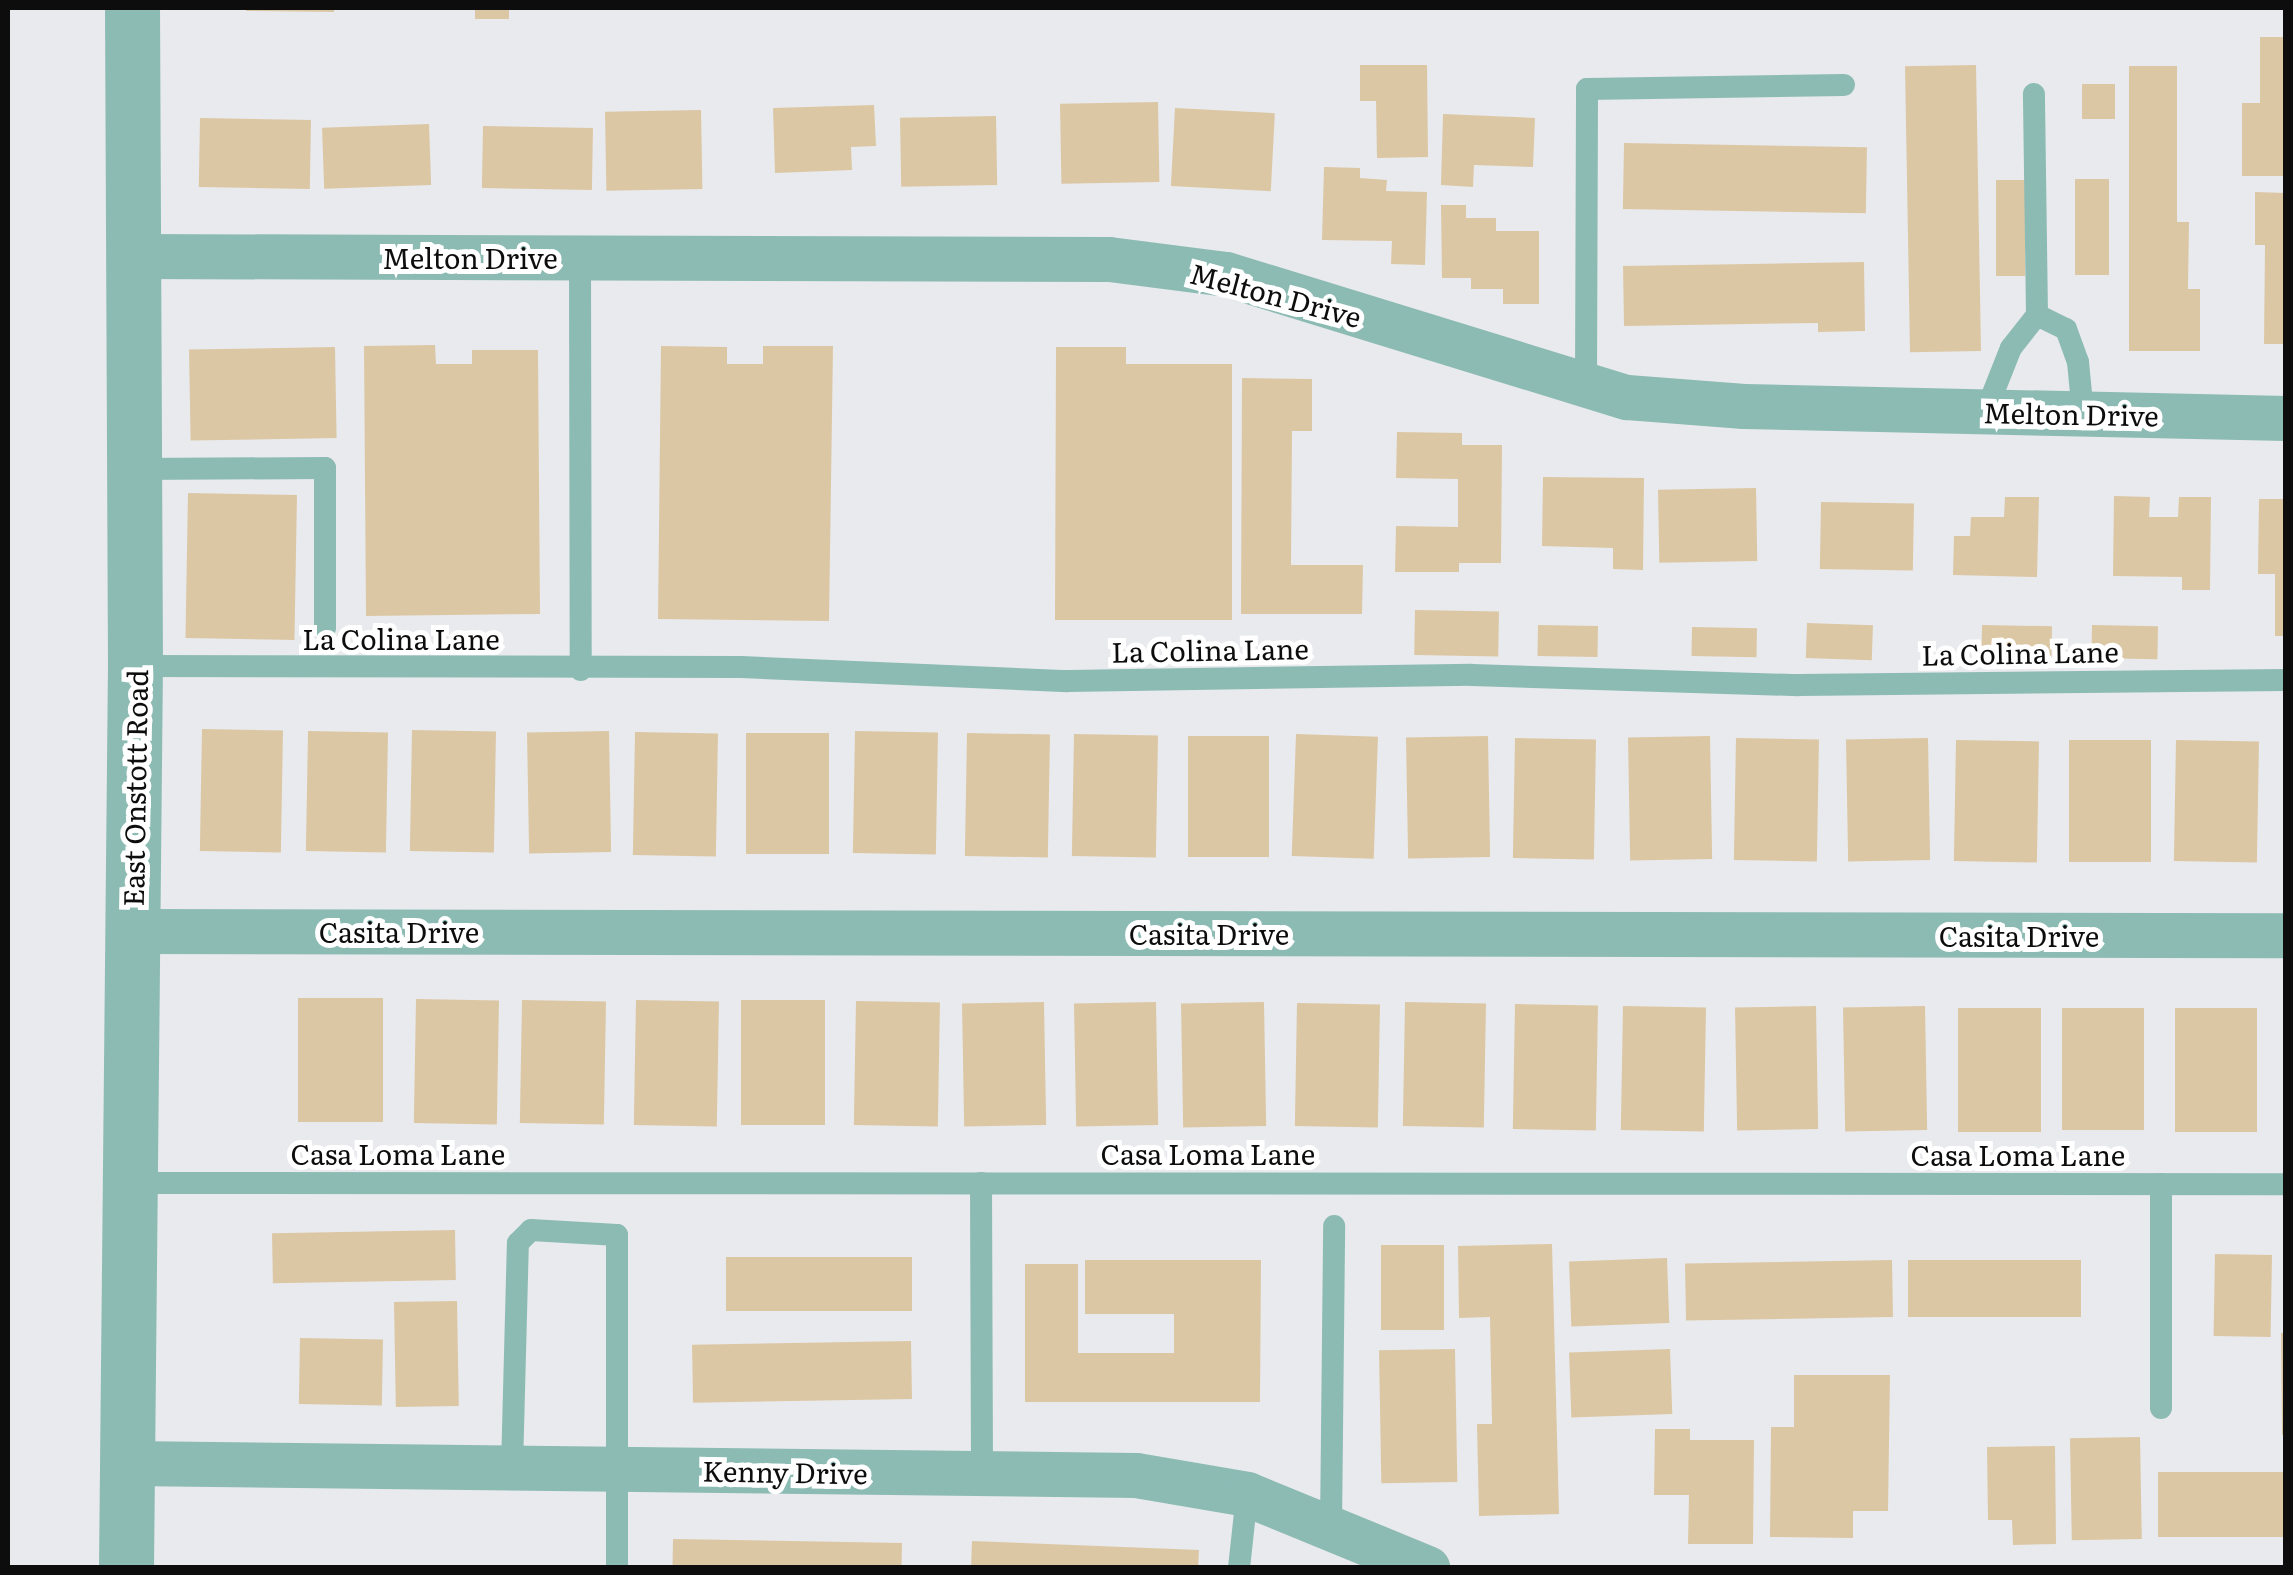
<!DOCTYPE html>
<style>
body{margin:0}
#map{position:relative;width:2293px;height:1575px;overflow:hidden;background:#e9eaed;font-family:Literata,serif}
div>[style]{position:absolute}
.building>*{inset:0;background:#dcc7a4;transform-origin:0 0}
.service>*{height:22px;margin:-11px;padding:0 11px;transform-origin:11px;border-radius:11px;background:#8cbbb4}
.minor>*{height:45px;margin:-22.5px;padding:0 22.5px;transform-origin:22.5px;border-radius:22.5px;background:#8cbbb4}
.tertiary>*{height:55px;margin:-27.5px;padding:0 27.5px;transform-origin:27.5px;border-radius:27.5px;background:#8cbbb4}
span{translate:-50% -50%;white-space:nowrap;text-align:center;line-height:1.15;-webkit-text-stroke:10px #fff;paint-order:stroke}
.street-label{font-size:28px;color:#0d0d0e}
.frame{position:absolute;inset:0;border:10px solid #0d0d0e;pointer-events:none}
</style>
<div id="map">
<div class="building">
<i style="clip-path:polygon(246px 8px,334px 8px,334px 12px,246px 11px)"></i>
<i style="left:475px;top:8px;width:34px;height:11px"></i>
<i style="clip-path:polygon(2260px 37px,2286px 37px,2286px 176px,2242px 176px,2242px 103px,2260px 103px)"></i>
<i style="clip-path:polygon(1360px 65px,1427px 65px,1428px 157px,1377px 158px,1376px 101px,1360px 101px)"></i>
<i style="left:1976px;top:65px;width:286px;height:71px;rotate:89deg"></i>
<i style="clip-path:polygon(2129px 66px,2177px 66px,2177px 222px,2189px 222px,2188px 289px,2200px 289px,2200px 351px,2129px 351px)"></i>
<i style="left:2082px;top:84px;width:33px;height:35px"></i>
<i style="left:1158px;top:102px;width:80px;height:98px;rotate:89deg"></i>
<i style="clip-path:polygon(874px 105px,876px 146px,851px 147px,852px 170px,775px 173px,773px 108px)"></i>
<i style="left:1175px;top:108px;width:100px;height:78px;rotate:3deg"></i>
<i style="left:701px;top:110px;width:79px;height:96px;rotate:89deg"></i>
<i style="clip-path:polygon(1443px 114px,1535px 118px,1533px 167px,1474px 165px,1473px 187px,1441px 185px)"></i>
<i style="left:996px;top:116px;width:69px;height:96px;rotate:89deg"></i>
<i style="left:200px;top:118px;width:111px;height:69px;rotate:1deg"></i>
<i style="left:429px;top:124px;width:61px;height:107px;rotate:88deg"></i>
<i style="left:483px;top:126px;width:110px;height:62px;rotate:1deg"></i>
<i style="left:1624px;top:143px;width:243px;height:66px;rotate:1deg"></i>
<i style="clip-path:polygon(1324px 167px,1360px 168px,1360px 178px,1387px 180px,1386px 191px,1427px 192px,1425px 265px,1391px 264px,1392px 241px,1322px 240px)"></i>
<i style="left:2075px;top:179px;width:34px;height:96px"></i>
<i style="left:1996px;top:180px;width:29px;height:96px"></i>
<i style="clip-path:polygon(2255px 192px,2286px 193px,2286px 344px,2264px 344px,2265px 245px,2255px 245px)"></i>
<i style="clip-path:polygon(1441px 205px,1466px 205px,1466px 218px,1496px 218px,1496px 231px,1539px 231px,1539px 304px,1503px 304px,1503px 289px,1471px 289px,1471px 278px,1442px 278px)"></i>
<i style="clip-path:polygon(1864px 262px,1865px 331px,1818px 332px,1818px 323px,1624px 326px,1623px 266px)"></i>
<i style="clip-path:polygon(435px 345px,436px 364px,472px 364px,472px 350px,538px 350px,540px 614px,366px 616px,364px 346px)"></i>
<i style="clip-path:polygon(661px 346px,727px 347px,727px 364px,763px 364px,763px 346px,833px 346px,829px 621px,658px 619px)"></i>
<i style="left:335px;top:347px;width:91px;height:146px;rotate:89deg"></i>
<i style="clip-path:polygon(1056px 347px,1126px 347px,1126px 364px,1232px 364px,1232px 620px,1055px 620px)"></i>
<i style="clip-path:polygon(1242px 378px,1312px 379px,1312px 431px,1292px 431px,1291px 565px,1363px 565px,1362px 614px,1241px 614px)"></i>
<i style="clip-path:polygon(1397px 432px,1462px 433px,1462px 445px,1502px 445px,1501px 563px,1459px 563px,1459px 572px,1395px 572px,1396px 526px,1458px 527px,1458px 479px,1396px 478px)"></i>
<i style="clip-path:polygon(1543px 477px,1644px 478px,1643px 570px,1613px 569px,1613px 548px,1542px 546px)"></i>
<i style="left:1756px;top:488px;width:73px;height:98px;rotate:89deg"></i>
<i style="left:188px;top:493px;width:109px;height:145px;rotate:1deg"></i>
<i style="clip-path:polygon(2114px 496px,2150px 497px,2149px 517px,2178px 517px,2179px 497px,2211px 497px,2210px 590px,2182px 590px,2182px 577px,2113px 576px)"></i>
<i style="clip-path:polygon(2005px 497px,2039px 497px,2037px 577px,1953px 575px,1954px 536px,1970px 536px,1971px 517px,2004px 517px)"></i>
<i style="clip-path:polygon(2259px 499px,2286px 499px,2286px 636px,2275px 636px,2275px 574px,2258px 574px)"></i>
<i style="left:1821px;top:502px;width:93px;height:67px;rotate:1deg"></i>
<i style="left:1415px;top:610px;width:84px;height:45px;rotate:1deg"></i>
<i style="left:1807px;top:623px;width:66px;height:35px;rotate:2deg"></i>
<i style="left:1538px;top:625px;width:60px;height:31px;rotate:1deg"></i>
<i style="left:1982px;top:625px;width:70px;height:33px;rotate:1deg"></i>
<i style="left:2092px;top:625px;width:66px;height:33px;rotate:1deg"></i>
<i style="left:1692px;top:627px;width:65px;height:29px;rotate:1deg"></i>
<i style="left:202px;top:729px;width:81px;height:122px;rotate:1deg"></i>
<i style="left:412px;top:730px;width:84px;height:121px;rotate:1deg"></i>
<i style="left:308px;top:731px;width:80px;height:120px;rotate:1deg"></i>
<i style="left:609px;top:731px;width:121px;height:82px;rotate:89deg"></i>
<i style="left:855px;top:731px;width:83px;height:122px;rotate:1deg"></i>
<i style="left:635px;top:732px;width:83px;height:123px;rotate:1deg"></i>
<i style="left:829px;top:733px;width:121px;height:83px;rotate:90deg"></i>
<i style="left:967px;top:733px;width:83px;height:123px;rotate:1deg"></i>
<i style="left:1074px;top:734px;width:84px;height:122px;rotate:1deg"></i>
<i style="left:1296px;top:734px;width:82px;height:122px;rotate:2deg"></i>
<i style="left:1269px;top:736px;width:121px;height:81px;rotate:90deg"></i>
<i style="left:1488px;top:736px;width:121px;height:82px;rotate:89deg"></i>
<i style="left:1710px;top:736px;width:123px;height:82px;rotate:89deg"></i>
<i style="left:1515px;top:738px;width:81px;height:120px;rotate:1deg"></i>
<i style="left:1736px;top:738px;width:83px;height:122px;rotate:1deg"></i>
<i style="left:1928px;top:738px;width:122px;height:82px;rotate:89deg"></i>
<i style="left:1956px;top:740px;width:83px;height:121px;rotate:1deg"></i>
<i style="left:2069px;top:740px;width:82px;height:122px"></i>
<i style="left:2176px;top:740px;width:83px;height:121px;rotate:1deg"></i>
<i style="left:383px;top:998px;width:124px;height:85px;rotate:90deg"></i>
<i style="left:416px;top:999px;width:83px;height:124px;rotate:1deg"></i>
<i style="left:522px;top:1000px;width:84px;height:123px;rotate:1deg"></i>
<i style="left:636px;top:1000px;width:83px;height:125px;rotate:1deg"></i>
<i style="left:825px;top:1000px;width:125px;height:84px;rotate:90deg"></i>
<i style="left:856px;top:1001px;width:84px;height:124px;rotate:1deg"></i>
<i style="left:1044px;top:1002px;width:123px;height:82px;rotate:89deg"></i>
<i style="left:1156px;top:1002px;width:123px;height:82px;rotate:89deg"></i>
<i style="left:1264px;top:1002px;width:124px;height:83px;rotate:89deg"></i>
<i style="left:1405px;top:1002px;width:81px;height:124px;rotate:1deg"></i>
<i style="left:1297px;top:1003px;width:83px;height:123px;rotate:1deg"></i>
<i style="left:1515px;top:1004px;width:83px;height:125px;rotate:1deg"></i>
<i style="left:1623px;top:1006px;width:83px;height:124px;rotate:1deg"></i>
<i style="left:1816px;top:1006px;width:123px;height:81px;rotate:89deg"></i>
<i style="left:1925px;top:1006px;width:124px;height:82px;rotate:89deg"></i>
<i style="left:1958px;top:1008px;width:83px;height:124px"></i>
<i style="left:2144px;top:1008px;width:122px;height:82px;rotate:90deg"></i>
<i style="left:2257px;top:1008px;width:124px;height:82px;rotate:90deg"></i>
<i style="left:455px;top:1230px;width:50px;height:183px;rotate:89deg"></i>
<i style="clip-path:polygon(1552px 1244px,1559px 1514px,1479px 1516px,1477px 1424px,1492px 1424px,1490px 1317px,1459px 1318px,1458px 1246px)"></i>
<i style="left:1381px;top:1245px;width:63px;height:85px"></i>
<i style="left:2215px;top:1254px;width:57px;height:82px;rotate:1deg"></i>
<i style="left:912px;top:1257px;width:54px;height:186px;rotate:90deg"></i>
<i style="left:1667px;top:1258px;width:65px;height:98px;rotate:88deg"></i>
<i style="clip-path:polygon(1085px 1260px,1261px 1260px,1260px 1402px,1025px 1402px,1025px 1264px,1078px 1264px,1078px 1353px,1174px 1353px,1174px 1314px,1085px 1314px)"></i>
<i style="left:1892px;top:1260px;width:57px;height:207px;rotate:89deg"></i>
<i style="left:2081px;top:1260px;width:57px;height:173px;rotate:90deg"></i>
<i style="left:457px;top:1301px;width:105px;height:63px;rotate:89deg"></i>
<i style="clip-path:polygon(2281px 1333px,2286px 1333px,2286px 1435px,2282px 1435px)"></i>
<i style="left:300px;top:1338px;width:83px;height:66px;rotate:1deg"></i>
<i style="left:911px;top:1341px;width:58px;height:219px;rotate:89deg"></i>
<i style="left:1455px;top:1349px;width:133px;height:76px;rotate:89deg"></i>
<i style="left:1670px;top:1349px;width:65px;height:101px;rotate:88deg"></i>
<i style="clip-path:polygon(1794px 1375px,1890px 1375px,1888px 1511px,1853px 1511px,1853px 1538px,1770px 1537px,1771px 1427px,1794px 1427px)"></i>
<i style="clip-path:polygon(1655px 1429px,1690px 1429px,1690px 1440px,1754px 1440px,1753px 1544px,1688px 1544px,1689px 1495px,1654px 1495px)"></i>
<i style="left:2140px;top:1437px;width:102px;height:70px;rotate:89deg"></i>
<i style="clip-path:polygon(2055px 1446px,2056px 1544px,2013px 1545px,2012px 1520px,1988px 1520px,1987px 1447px)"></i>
<i style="left:2286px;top:1472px;width:65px;height:128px;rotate:90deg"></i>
<i style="left:673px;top:1539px;width:229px;height:29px;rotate:1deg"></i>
<i style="clip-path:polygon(972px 1541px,1199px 1550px,1198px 1568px,971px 1568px)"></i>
</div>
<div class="service">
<i style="left:580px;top:257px;width:413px;rotate:89.9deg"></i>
<i style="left:2037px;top:315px;width:32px;rotate:26deg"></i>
<i style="left:2066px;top:329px;width:35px;rotate:70deg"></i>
<i style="left:2078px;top:362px;width:52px;rotate:84.5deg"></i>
<i style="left:1586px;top:384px;width:295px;rotate:-89.8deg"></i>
<i style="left:1587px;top:89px;width:257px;rotate:-0.9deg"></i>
<i style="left:1986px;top:411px;width:68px;rotate:-68.4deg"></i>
<i style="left:2011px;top:348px;width:42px;rotate:-51.8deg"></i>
<i style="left:2037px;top:315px;width:221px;rotate:-90.8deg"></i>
<i style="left:135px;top:469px;width:190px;rotate:-0.3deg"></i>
<i style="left:325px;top:468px;width:160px;rotate:90deg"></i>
<i style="left:135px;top:666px;width:606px;rotate:0.09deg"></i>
<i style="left:741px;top:667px;width:327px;rotate:2.5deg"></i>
<i style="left:1068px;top:681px;width:404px;rotate:-0.9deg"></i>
<i style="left:1472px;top:675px;width:327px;rotate:1.8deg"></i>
<i style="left:1799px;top:685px;width:487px;rotate:-0.6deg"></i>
<i style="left:130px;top:1183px;width:2156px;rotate:0.03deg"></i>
<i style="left:981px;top:1183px;width:290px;rotate:89.8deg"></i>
<i style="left:2161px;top:1184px;width:224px;rotate:90deg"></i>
<i style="left:512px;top:1468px;width:225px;rotate:-88.5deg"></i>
<i style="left:518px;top:1243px;width:18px;rotate:-45deg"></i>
<i style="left:531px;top:1230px;width:86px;rotate:3.3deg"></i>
<i style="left:617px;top:1235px;width:333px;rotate:90deg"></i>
<i style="left:1331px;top:1528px;width:302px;rotate:-89.4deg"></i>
<i style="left:1239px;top:1568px;width:74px;rotate:-83.8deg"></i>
</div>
<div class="minor">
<i style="left:135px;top:256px;width:974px;rotate:0.18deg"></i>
<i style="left:1109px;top:259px;width:118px;rotate:7.3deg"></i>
<i style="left:1226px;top:274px;width:419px;rotate:17.1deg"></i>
<i style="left:1627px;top:397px;width:117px;rotate:4.4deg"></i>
<i style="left:1744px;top:406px;width:542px;rotate:1.27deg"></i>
<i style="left:133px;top:931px;width:2153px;rotate:0.11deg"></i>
<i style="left:127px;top:1463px;width:1009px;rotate:0.68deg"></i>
<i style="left:1136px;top:1475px;width:113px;rotate:9.7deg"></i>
<i style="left:1247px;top:1494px;width:195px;rotate:22.3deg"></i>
</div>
<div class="tertiary">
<i style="left:126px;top:1568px;width:902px;rotate:-89.43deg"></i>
<i style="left:135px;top:666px;width:658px;rotate:-90.26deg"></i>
</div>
<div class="street-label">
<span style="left:470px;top:257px">Melton Drive</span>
<span style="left:1276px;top:294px;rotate:15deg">Melton Drive</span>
<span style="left:2071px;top:413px;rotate:1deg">Melton Drive</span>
<span style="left:401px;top:638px">La Colina Lane</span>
<span style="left:1210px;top:649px;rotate:-1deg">La Colina Lane</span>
<span style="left:2020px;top:652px;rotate:-1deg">La Colina Lane</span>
<span style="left:134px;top:788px;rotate:-89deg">East Onstott Road</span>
<span style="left:399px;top:931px">Casita Drive</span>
<span style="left:1209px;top:933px">Casita Drive</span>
<span style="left:2019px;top:935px">Casita Drive</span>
<span style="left:398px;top:1153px">Casa Loma Lane</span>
<span style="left:1208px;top:1153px">Casa Loma Lane</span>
<span style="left:2018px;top:1154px">Casa Loma Lane</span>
<span style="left:785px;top:1471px;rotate:1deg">Kenny Drive</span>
</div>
<div class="frame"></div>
</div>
